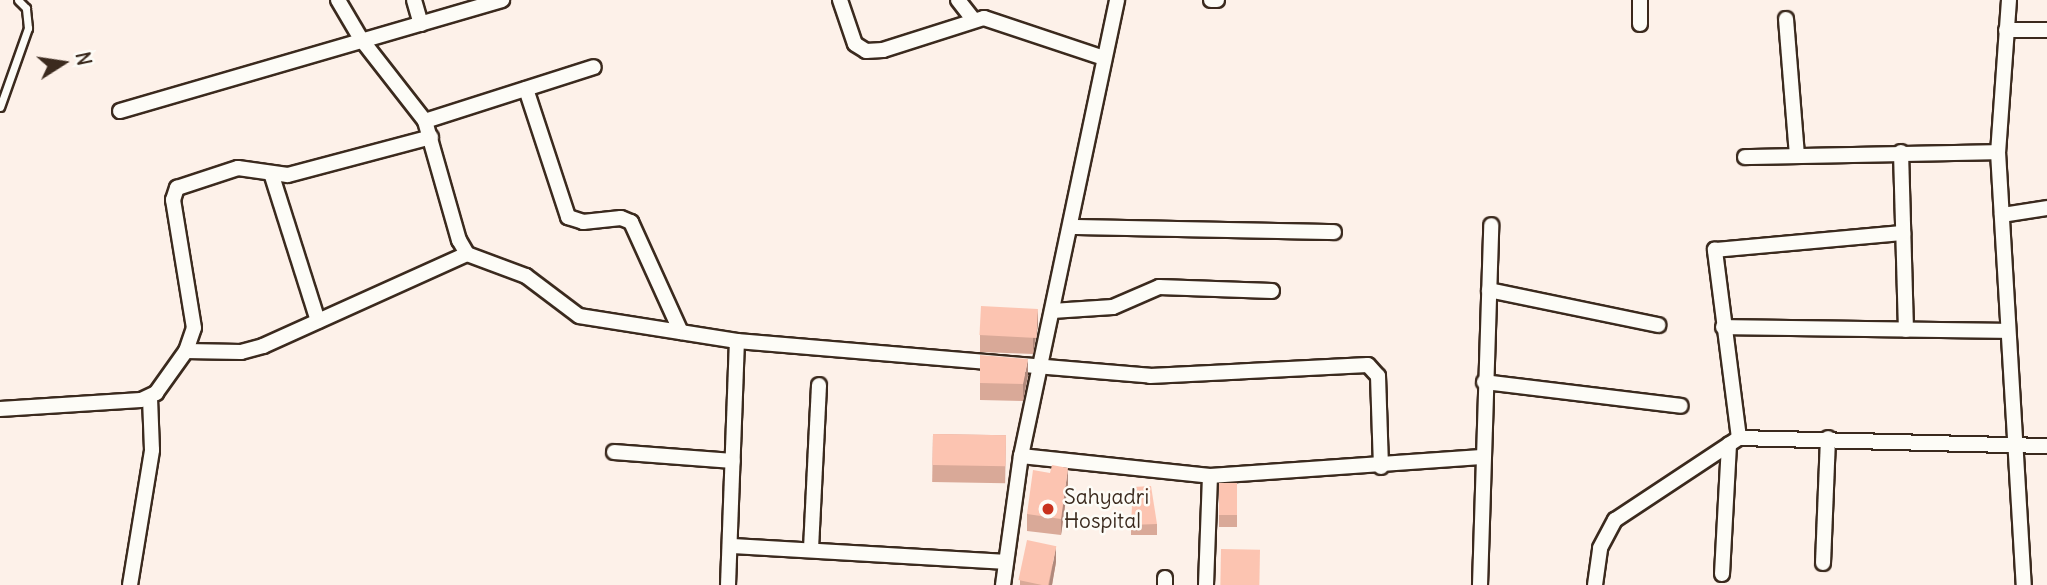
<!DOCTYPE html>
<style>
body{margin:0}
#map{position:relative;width:2047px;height:585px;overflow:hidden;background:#fdf1e9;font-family:Delius,sans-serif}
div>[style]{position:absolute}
.roads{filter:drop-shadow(2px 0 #3b2a1e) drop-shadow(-2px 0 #3b2a1e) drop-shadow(0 2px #3b2a1e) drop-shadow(0 -2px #3b2a1e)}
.lane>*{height:7px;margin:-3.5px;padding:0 3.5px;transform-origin:3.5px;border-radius:3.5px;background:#fdfcf7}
.street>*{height:14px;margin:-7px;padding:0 7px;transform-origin:7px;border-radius:7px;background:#fdfcf7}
.wall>*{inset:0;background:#d9a998;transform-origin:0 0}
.shaded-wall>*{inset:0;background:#b0897c}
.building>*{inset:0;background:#fcc4b1;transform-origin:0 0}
.dots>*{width:19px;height:19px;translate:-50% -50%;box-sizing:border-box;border:4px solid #fdfcf7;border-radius:50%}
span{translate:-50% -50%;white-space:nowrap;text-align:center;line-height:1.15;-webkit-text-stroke:5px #fdfcf7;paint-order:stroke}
.poi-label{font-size:21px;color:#3b2a1e}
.left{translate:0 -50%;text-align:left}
.north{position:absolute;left:28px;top:28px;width:70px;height:70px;-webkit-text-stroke:5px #fdfcf7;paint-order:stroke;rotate:78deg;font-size:19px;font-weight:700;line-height:28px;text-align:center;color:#3b2a1e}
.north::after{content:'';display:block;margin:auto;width:24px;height:32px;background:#3b2a1e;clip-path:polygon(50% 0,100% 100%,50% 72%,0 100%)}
</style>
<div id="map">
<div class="roads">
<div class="lane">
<i style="left:0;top:107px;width:84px;rotate:-70.5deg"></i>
<i style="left:28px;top:28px;width:20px;rotate:-96deg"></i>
<i style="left:26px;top:8px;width:11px;rotate:-135deg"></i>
</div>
<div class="street">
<i style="left:338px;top:0;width:45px;rotate:59.5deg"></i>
<i style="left:361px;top:39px;width:104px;rotate:52deg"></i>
<i style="left:425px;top:121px;width:124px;rotate:74.1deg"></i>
<i style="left:459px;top:240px;width:16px;rotate:60deg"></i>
<i style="left:467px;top:254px;width:63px;rotate:20.4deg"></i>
<i style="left:526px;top:276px;width:66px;rotate:37deg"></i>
<i style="left:579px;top:316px;width:160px;rotate:9deg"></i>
<i style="left:414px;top:0;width:25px;rotate:74deg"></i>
<i style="left:840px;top:0;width:46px;rotate:71.2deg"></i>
<i style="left:855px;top:44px;width:13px;rotate:32deg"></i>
<i style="left:866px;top:51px;width:17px;rotate:-3deg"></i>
<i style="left:883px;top:50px;width:106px;rotate:-17.6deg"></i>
<i style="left:984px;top:18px;width:126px;rotate:18.4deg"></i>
<i style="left:958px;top:0;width:23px;rotate:52deg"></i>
<i style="left:1211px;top:0;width:6px"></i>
<i style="left:1640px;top:0;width:24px;rotate:90deg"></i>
<i style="left:2009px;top:0;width:152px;rotate:94.1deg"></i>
<i style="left:1998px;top:152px;width:434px;rotate:86.6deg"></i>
<i style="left:1786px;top:19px;width:136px;rotate:85.4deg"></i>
<i style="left:2006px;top:30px;width:41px"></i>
<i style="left:526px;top:89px;width:135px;rotate:71.8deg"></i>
<i style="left:568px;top:217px;width:16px;rotate:18deg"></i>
<i style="left:583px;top:222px;width:38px;rotate:-6deg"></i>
<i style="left:621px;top:218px;width:11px;rotate:22deg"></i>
<i style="left:631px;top:222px;width:121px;rotate:65.6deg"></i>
<i style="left:120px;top:111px;width:398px;rotate:-16.2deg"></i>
<i style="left:425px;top:121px;width:177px;rotate:-17.7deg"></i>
<i style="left:1901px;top:152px;width:178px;rotate:88.4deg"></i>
<i style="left:1745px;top:157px;width:253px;rotate:-1.1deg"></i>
<i style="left:272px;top:176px;width:152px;rotate:72.4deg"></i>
<i style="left:2002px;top:215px;width:46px;rotate:-8.8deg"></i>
<i style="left:1071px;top:227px;width:263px;rotate:1.1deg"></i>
<i style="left:1489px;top:290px;width:173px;rotate:11.7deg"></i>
<i style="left:1052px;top:311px;width:61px;rotate:-3.8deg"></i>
<i style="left:1113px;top:307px;width:50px;rotate:-23.5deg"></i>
<i style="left:1159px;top:287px;width:113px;rotate:2deg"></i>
<i style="left:1723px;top:327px;width:285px;rotate:0.8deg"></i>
<i style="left:186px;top:351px;width:55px;rotate:1deg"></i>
<i style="left:241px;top:352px;width:23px;rotate:-15deg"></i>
<i style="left:263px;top:346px;width:224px;rotate:-24.3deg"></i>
<i style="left:1484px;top:382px;width:198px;rotate:6.9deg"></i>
<i style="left:0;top:409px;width:141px;rotate:-3.7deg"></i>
<i style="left:141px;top:400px;width:17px;rotate:-25deg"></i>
<i style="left:156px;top:393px;width:52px;rotate:-54.5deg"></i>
<i style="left:186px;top:351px;width:24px;rotate:-71deg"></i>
<i style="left:194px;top:328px;width:130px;rotate:-99.3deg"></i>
<i style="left:173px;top:200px;width:13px;rotate:-72deg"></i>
<i style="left:177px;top:188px;width:64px;rotate:-18.2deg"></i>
<i style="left:238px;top:168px;width:50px;rotate:8deg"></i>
<i style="left:288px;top:175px;width:148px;rotate:-14.9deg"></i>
<i style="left:1739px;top:438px;width:190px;rotate:-97.3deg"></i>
<i style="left:1715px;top:250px;width:189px;rotate:-5.2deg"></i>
<i style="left:614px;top:452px;width:119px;rotate:4.3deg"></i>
<i style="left:1021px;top:456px;width:190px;rotate:6deg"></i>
<i style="left:1210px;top:476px;width:272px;rotate:-4deg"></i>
<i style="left:731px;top:546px;width:274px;rotate:3.3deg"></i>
<i style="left:811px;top:549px;width:164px;rotate:-87.2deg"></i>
<i style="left:1823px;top:563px;width:125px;rotate:-87.7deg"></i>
<i style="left:1722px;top:574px;width:130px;rotate:-86.9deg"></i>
<i style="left:130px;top:585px;width:137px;rotate:-80.7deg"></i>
<i style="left:152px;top:450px;width:53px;rotate:-92.2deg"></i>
<i style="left:728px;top:585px;width:244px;rotate:-87.9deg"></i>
<i style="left:737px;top:341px;width:414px;rotate:4.8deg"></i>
<i style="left:1150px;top:376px;width:218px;rotate:-2.9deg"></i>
<i style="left:1368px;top:365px;width:15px;rotate:48deg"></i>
<i style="left:1378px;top:376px;width:91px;rotate:88.1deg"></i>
<i style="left:1003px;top:585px;width:130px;rotate:-82.1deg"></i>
<i style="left:1021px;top:456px;width:466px;rotate:-78.1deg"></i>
<i style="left:1165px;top:585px;width:7px;rotate:-90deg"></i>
<i style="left:1206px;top:585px;width:109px;rotate:-87.9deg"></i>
<i style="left:1480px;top:585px;width:360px;rotate:-88.2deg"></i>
<i style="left:1595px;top:585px;width:37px;rotate:-82deg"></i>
<i style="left:1600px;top:548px;width:32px;rotate:-62deg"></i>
<i style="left:1615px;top:520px;width:149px;rotate:-33.5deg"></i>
<i style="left:1739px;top:438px;width:308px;rotate:1.5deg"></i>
</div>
</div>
<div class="wall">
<i style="clip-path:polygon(1038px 325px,1033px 354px,980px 352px,980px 335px)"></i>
<i style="clip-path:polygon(1028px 375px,1023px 401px,980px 400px,980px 383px)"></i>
<i style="left:933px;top:434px;width:73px;height:48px;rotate:1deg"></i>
<i style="left:1219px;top:483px;width:18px;height:44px"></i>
<i style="clip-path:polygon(1068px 484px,1061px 535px,1027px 531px,1027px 514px)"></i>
<i style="left:1157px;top:524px;width:11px;height:26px;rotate:90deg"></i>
<i style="clip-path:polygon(1056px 562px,1052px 585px,1020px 585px,1020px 580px)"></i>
</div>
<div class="shaded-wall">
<i style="clip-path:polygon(1038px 309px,1038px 325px,1033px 354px,1033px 338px)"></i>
<i style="clip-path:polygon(1028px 359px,1028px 375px,1023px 401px,1023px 384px)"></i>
<i style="clip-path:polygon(1068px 468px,1068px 484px,1061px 535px,1061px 519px)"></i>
<i style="clip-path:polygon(1056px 546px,1056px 562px,1052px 585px,1049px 585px)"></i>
</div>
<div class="building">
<i style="left:981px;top:306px;width:57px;height:29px;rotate:3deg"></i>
<i style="clip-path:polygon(980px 355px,1028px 359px,1023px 384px,980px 383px)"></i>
<i style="left:933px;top:434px;width:73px;height:31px;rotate:1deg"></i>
<i style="clip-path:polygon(1052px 465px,1068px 468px,1061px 519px,1027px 514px,1033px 470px,1050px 473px)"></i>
<i style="left:1219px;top:483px;width:18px;height:32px"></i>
<i style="clip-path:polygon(1151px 486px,1157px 524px,1131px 525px,1133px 487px)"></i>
<i style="left:1027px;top:540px;width:30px;height:41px;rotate:12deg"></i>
<i style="left:1221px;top:549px;width:39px;height:36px;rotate:1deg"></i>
</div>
<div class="dots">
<i style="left:1048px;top:509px;background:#c8321e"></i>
</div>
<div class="poi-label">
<span class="left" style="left:1064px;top:509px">Sahyadri<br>Hospital</span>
</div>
<div class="north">N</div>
</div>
